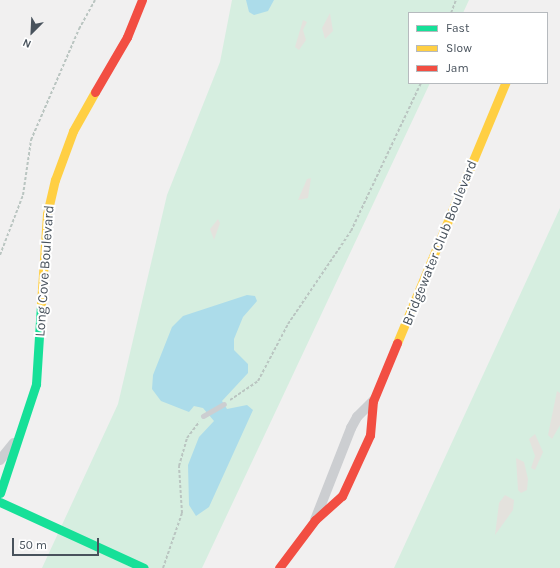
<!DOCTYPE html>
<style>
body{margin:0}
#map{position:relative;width:560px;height:568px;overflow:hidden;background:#f1f0f0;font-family:Karla,sans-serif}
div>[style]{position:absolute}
.green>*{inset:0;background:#d6eee0}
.sand>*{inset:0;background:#e4e2dd}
.water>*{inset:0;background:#acdcea}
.path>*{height:2px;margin-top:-1px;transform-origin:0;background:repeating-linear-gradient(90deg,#bac5c1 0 3px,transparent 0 5px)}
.lane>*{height:5px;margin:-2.5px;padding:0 2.5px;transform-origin:2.5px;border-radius:2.5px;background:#ccced1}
.street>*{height:10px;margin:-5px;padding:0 5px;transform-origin:5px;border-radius:5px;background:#ccced1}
.fast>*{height:9px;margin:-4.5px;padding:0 4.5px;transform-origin:4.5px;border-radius:4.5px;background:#16e098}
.slow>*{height:9px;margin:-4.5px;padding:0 4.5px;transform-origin:4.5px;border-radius:4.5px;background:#ffcf43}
.jam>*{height:9px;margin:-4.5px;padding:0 4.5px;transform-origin:4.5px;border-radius:4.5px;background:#f24e42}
span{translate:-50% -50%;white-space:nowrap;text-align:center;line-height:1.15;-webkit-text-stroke:4px #fff;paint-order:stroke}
.street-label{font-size:14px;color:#48525c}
.legend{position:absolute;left:408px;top:12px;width:140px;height:72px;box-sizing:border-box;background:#fff;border:1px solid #b6babe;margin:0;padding:5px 7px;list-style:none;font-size:12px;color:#48525c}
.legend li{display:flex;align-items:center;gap:8px;height:20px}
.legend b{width:20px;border:1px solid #b6babe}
.north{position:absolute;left:12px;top:12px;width:40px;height:40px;-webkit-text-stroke:3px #fff;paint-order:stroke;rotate:204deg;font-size:11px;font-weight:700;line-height:16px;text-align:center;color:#48525c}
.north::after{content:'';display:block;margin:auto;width:14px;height:18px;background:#48525c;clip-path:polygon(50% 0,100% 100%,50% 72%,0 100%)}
.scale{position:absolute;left:12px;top:538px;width:87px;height:18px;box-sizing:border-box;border:2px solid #48525c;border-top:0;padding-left:5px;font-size:12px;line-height:14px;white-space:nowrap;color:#48525c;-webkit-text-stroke:3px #fff;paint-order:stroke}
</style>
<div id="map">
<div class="green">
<i style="clip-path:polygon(232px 0,469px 0,463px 13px,409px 13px,409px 83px,430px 83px,202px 568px,42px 568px,118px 404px,167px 195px,220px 62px)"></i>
<i style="clip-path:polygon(560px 208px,560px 568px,394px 568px)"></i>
</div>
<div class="sand">
<i style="clip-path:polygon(330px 13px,333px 31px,325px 39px,322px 28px)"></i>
<i style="clip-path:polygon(303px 20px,307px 22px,303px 30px,306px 40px,299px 50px,295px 47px)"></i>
<i style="clip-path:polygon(311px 178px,308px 198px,298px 200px,307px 179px)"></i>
<i style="clip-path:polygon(218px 219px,220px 223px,214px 240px,210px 229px)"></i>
<i style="clip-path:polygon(557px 391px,560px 393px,560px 425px,552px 439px,548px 435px)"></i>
<i style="clip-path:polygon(535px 434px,543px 452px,535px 470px,531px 468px,535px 456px,529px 439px)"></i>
<i style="clip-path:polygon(516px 458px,524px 462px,528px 479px,527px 490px,521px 493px,518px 490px)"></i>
<i style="clip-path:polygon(505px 495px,514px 500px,513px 510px,495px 535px,499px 503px)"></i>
</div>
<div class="water">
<i style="clip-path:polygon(246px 0,274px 0,268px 11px,254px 15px,249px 12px)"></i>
<i style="clip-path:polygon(247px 295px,255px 296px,257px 301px,243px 317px,234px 339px,234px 350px,248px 364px,248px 373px,222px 401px,227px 409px,247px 405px,253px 410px,209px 507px,196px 516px,189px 505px,188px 465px,199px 437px,214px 421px,203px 408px,194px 406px,189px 412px,161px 401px,152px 389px,153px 375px,172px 327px,183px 316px)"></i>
</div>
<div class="path">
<i style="left:451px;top:13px;width:14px;rotate:-69deg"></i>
<i style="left:0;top:255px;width:64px;rotate:-69deg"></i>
<i style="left:23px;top:195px;width:56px;rotate:-81.7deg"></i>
<i style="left:31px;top:140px;width:121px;rotate:-66.6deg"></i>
<i style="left:79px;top:29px;width:33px;rotate:-61deg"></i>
<i style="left:230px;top:400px;width:34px;rotate:-34deg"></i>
<i style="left:258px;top:381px;width:64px;rotate:-62.2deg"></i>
<i style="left:288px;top:324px;width:112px;rotate:-55.9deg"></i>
<i style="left:351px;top:231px;width:164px;rotate:-64.7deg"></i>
<i style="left:163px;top:568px;width:58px;rotate:-70.9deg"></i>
<i style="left:182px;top:513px;width:47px;rotate:-93.7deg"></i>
<i style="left:179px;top:466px;width:29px;rotate:-74deg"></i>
<i style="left:187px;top:438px;width:20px;rotate:-53deg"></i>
</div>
<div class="lane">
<i style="left:203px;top:416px;width:24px;rotate:-30deg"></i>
</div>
<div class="street">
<i style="left:0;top:460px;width:22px;rotate:-51deg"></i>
<i style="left:315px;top:520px;width:99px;rotate:-68.6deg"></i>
<i style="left:351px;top:428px;width:13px;rotate:-61deg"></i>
<i style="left:357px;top:417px;width:23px;rotate:-45deg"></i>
</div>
<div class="fast">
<i style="left:0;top:493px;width:115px;rotate:-71.7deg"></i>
<i style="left:36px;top:384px;width:80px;rotate:-86.4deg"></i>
<i style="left:0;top:502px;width:158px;rotate:24.6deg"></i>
</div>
<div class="slow">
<i style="left:41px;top:304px;width:90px;rotate:-86.2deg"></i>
<i style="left:47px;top:214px;width:35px;rotate:-77deg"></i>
<i style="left:55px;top:180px;width:52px;rotate:-69.8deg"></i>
<i style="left:73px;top:131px;width:45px;rotate:-60.6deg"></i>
<i style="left:397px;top:343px;width:282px;rotate:-67.4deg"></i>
</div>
<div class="jam">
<i style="left:95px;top:92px;width:64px;rotate:-59.8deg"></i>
<i style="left:127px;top:37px;width:40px;rotate:-68deg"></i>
<i style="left:279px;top:568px;width:60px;rotate:-53.1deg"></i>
<i style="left:315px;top:520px;width:36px;rotate:-42deg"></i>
<i style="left:342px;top:496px;width:67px;rotate:-65.3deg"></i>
<i style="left:370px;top:435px;width:34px;rotate:-85deg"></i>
<i style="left:373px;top:401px;width:63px;rotate:-67.5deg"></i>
</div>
<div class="street-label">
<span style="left:440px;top:243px;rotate:-68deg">Bridgewater Club Boulevard</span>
<span style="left:45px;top:271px;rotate:-86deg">Long Cove Boulevard</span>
</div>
<ul class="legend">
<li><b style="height:5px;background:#16e098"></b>Fast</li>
<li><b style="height:5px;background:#ffcf43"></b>Slow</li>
<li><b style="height:5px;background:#f24e42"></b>Jam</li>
</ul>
<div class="north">N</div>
<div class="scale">50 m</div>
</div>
